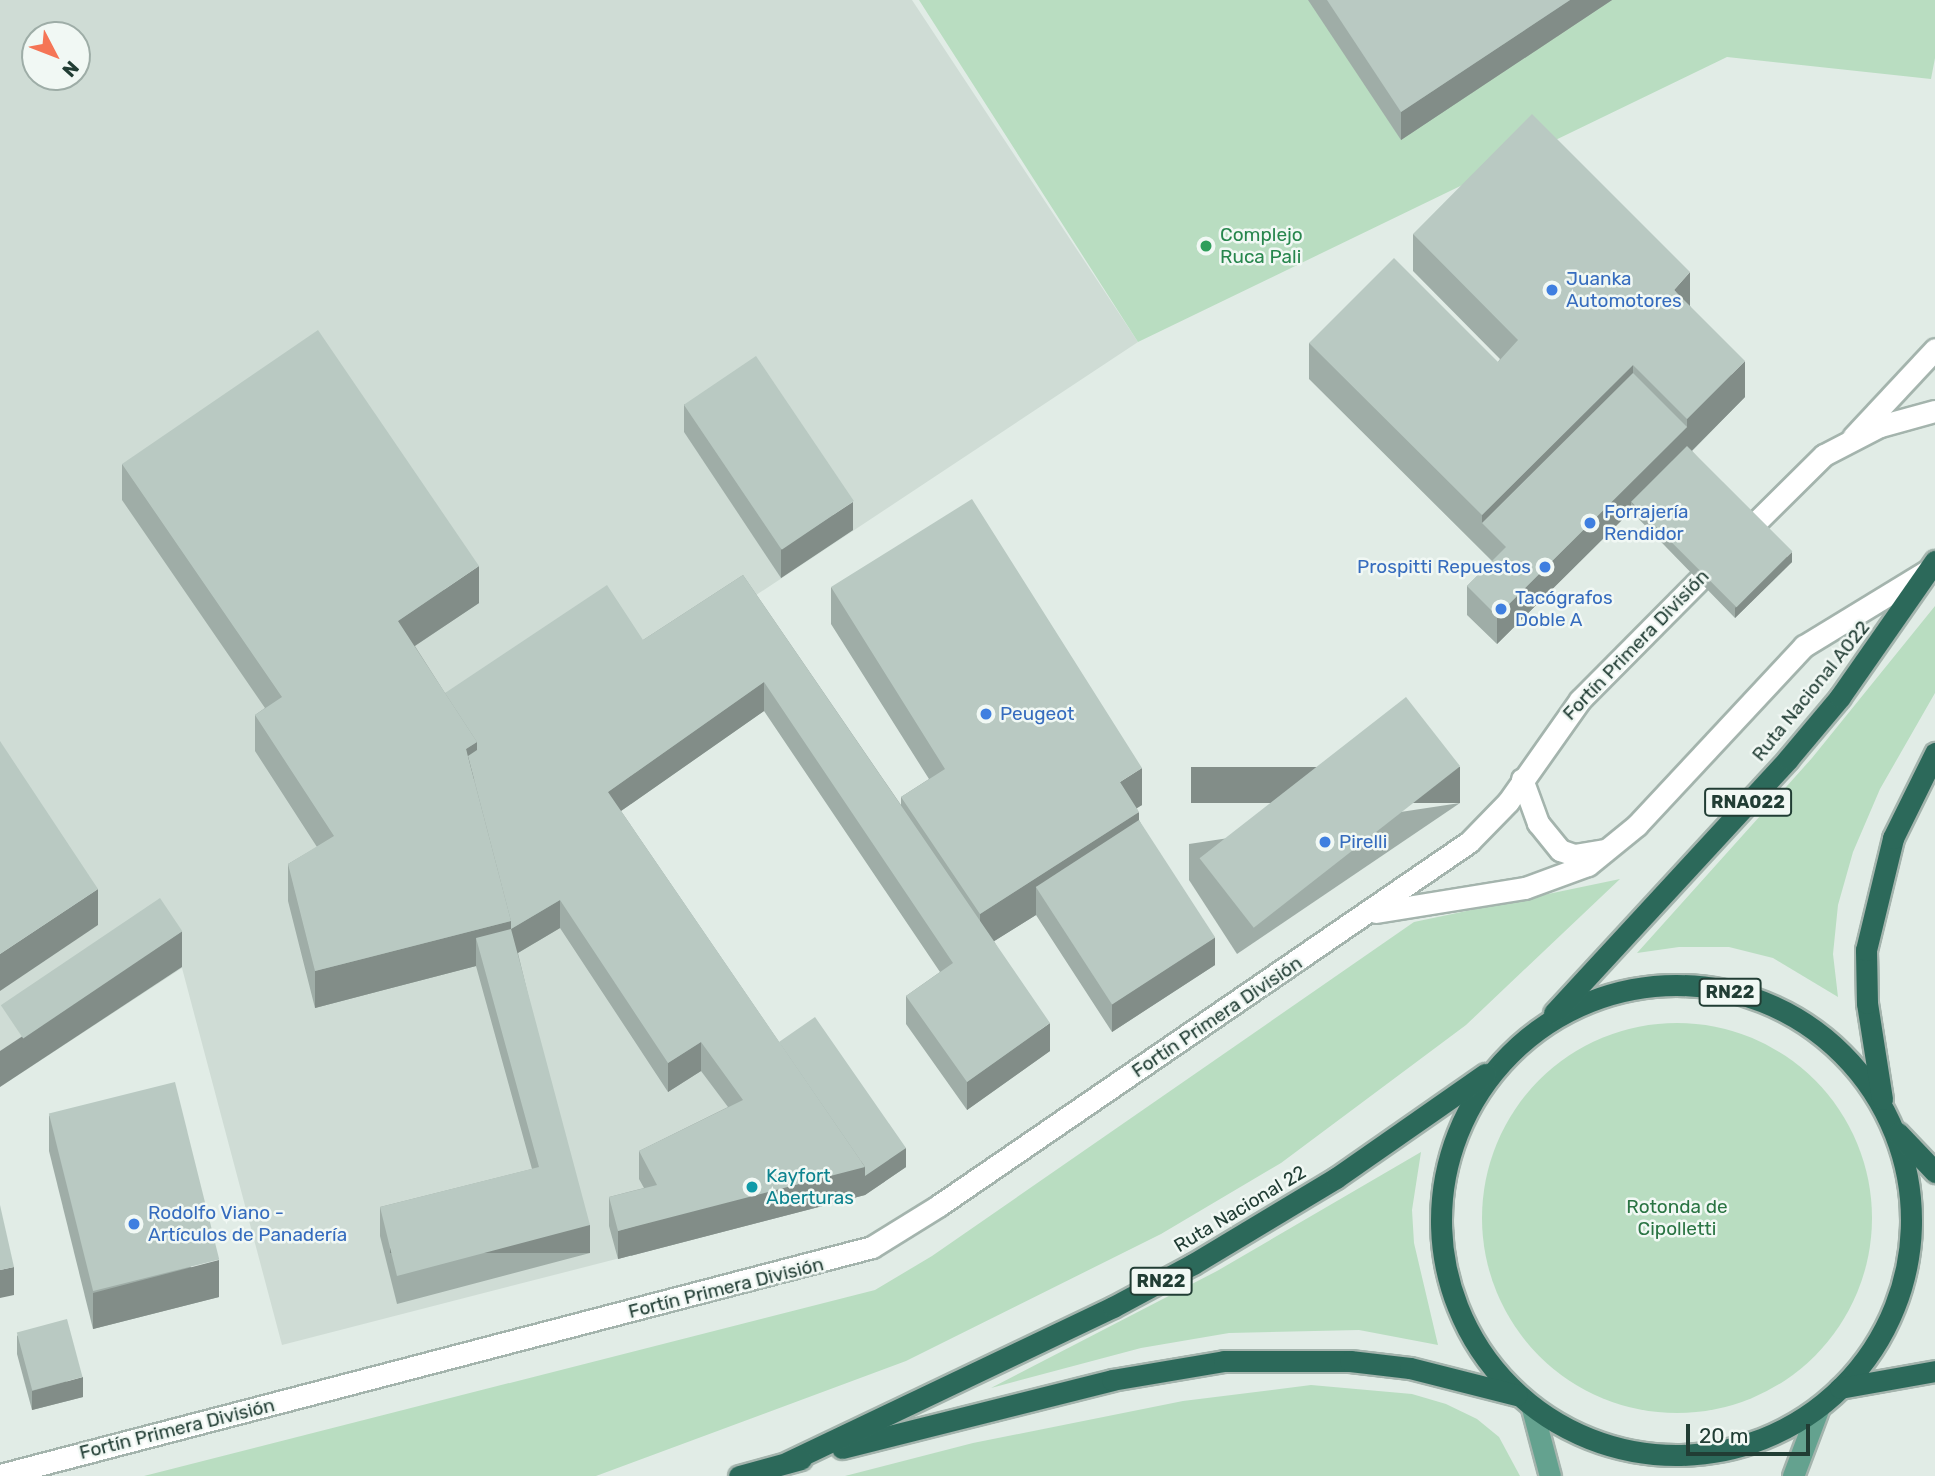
<!DOCTYPE html>
<meta charset="utf-8">
<style>
body{margin:0}
#map{position:relative;width:1935px;height:1476px;overflow:hidden;background:#e1ece6;font-family:Rubik,sans-serif}
div>[style]{position:absolute}
.built>*{inset:0;background:#cfdcd5}
.green>*{inset:0;background:#b9ddc1}
.round{border-radius:50%}
.roads{filter:drop-shadow(2px 0 #a4b4ad) drop-shadow(-2px 0 #a4b4ad) drop-shadow(0 2px #a4b4ad) drop-shadow(0 -2px #a4b4ad)}
.street>*{height:21px;margin:-10.5px;padding:0 10.5px;transform-origin:10.5px;border-radius:10.5px;background:#fff}
.secondary>*{height:21px;margin:-10.5px;padding:0 10.5px;transform-origin:10.5px;border-radius:10.5px;background:#fff}
.primary>*{height:21px;margin:-10.5px;padding:0 10.5px;transform-origin:10.5px;border-radius:10.5px;background:#64a28f}
.highway>*{height:21px;margin:-10.5px;padding:0 10.5px;transform-origin:10.5px;border-radius:10.5px;background:#2c695a}
.highway>.ring{margin:-10.5px;padding:0;box-sizing:content-box;background:none;border:21px solid #2c695a;border-radius:50%}
.wall>*{inset:0;background:#9fada7}
.shaded-wall>*{inset:0;background:#828d88;transform-origin:0 0}
.building>*{inset:0;background:#b9c9c2;transform-origin:0 0}
.dots>*{width:19px;height:19px;translate:-50% -50%;box-sizing:border-box;border:4px solid #f1f8f4;border-radius:50%}
span{translate:-50% -50%;white-space:nowrap;text-align:center;line-height:1.15;-webkit-text-stroke:5px #f1f8f4;paint-order:stroke}
.shield-label span{padding:2px 5px;background:#f1f8f4;border:2px solid;border-radius:5px;-webkit-text-stroke-width:0}
.shield-label{font-size:18px;color:#213d34;font-weight:700}
.leisure-label{font-size:19px;color:#27864d}
.left{translate:0 -50%;text-align:left}
.shop-label{font-size:19px;color:#366cbe}
.right{translate:-100% -50%;text-align:right}
.street-label{font-size:19px;color:#213d34}
.culture-label{font-size:19px;color:#0d838f}
.park-label{font-size:19px;color:#2a7443}
.north{position:absolute;left:21px;top:21px;width:70px;height:70px;box-sizing:border-box;background:#f1f8f4;border:2px solid #9eada7;border-radius:50%;rotate:132deg;font-size:19px;font-weight:700;line-height:28px;text-align:center;color:#213d34}
.north::after{content:'';display:block;margin:auto;width:24px;height:32px;background:#f57556;clip-path:polygon(50% 0,100% 100%,50% 72%,0 100%)}
.scale{position:absolute;left:1686px;top:1424px;width:124px;height:32px;box-sizing:border-box;border:4px solid #213d34;border-top:0;padding-left:9px;font-size:21px;line-height:24px;white-space:nowrap;color:#213d34;-webkit-text-stroke:5px #f1f8f4;paint-order:stroke}
</style>
<div id="map">
<div class="built">
<i style="clip-path:polygon(evenodd,0 0,912px 0,1138px 342px,548px 733px,865px 1195px,282px 1345px,182px 968px,0 1087px,0 0,35px 35px,77px 35px,77px 77px,35px 77px,35px 35px)"></i>
</div>
<div class="green">
<i style="clip-path:polygon(919px 0,1935px 0,1935px 58px,1931px 79px,1727px 57px,1138px 342px)"></i>
<i style="clip-path:polygon(1935px 606px,1935px 693px,1880px 789px,1853px 852px,1838px 905px,1833px 954px,1838px 997px,1773px 958px,1729px 947px,1679px 947px,1637px 953px,1812px 758px)"></i>
<i style="clip-path:polygon(1620px 879px,1466px 1025px,1281px 1163px,1161px 1234px,906px 1361px,596px 1476px,144px 1476px,875px 1290px,932px 1256px,1414px 922px)"></i>
<i class="round" style="left:1482px;top:1023px;width:390px;height:390px"></i>
<i style="clip-path:polygon(1421px 1152px,1412px 1210px,1414px 1243px,1438px 1345px,1359px 1330px,1229px 1333px,1141px 1348px,991px 1388px,1217px 1271px)"></i>
<i style="clip-path:polygon(1311px 1385px,1412px 1394px,1446px 1404px,1477px 1419px,1499px 1437px,1520px 1476px,845px 1476px,973px 1443px,1183px 1401px)"></i>
</div>
<div class="roads">
<div class="street">
<i style="left:1853px;top:437px;width:120px;rotate:-47deg"></i>
</div>
<div class="secondary">
<i style="left:1740px;top:538px;width:118px;rotate:-44.7deg"></i>
<i style="left:1824px;top:455px;width:63px;rotate:-27.4deg"></i>
<i style="left:1880px;top:426px;width:57px;rotate:-15.3deg"></i>
<i style="left:1522px;top:779px;width:47px;rotate:70deg"></i>
<i style="left:1538px;top:823px;width:35px;rotate:51deg"></i>
<i style="left:1560px;top:850px;width:15px;rotate:20deg"></i>
<i style="left:1574px;top:855px;width:32px;rotate:-9deg"></i>
<i style="left:1376px;top:912px;width:151px;rotate:-9.2deg"></i>
<i style="left:1525px;top:888px;width:67px;rotate:-20.1deg"></i>
<i style="left:1588px;top:865px;width:63px;rotate:-39.2deg"></i>
<i style="left:1637px;top:825px;width:245px;rotate:-47deg"></i>
<i style="left:1804px;top:646px;width:148px;rotate:-31.4deg"></i>
<i style="left:0;top:1475px;width:901px;rotate:-14.65deg"></i>
<i style="left:872px;top:1247px;width:78px;rotate:-31.8deg"></i>
<i style="left:938px;top:1206px;width:644px;rotate:-34.43deg"></i>
<i style="left:1469px;top:842px;width:56px;rotate:-45.7deg"></i>
<i style="left:1508px;top:802px;width:125px;rotate:-54.8deg"></i>
<i style="left:1580px;top:700px;width:196px;rotate:-45.2deg"></i>
</div>
<div class="primary">
<i style="left:1532px;top:1408px;width:70px;rotate:75.2deg"></i>
<i style="left:1793px;top:1476px;width:74px;rotate:-69.4deg"></i>
</div>
<div class="highway">
<i class="ring" style="left:1441px;top:985px;width:449px;height:449px"></i>
<i style="left:1554px;top:1013px;width:345px;rotate:-47.3deg"></i>
<i style="left:1788px;top:759px;width:81px;rotate:-50deg"></i>
<i style="left:1840px;top:697px;width:166px;rotate:-55.1deg"></i>
<i style="left:1882px;top:1099px;width:97px;rotate:-98.9deg"></i>
<i style="left:1867px;top:1003px;width:53px;rotate:-91.1deg"></i>
<i style="left:1866px;top:950px;width:115px;rotate:-76.4deg"></i>
<i style="left:1893px;top:838px;width:95px;rotate:-63.7deg"></i>
<i style="left:1898px;top:1133px;width:54px;rotate:46.5deg"></i>
<i style="left:1840px;top:1388px;width:97px;rotate:-10.1deg"></i>
<i style="left:842px;top:1448px;width:278px;rotate:-14.1deg"></i>
<i style="left:1112px;top:1380px;width:114px;rotate:-9.6deg"></i>
<i style="left:1224px;top:1361px;width:126px"></i>
<i style="left:1350px;top:1361px;width:60px;rotate:6.7deg"></i>
<i style="left:1410px;top:1368px;width:110px;rotate:14.2deg"></i>
<i style="left:788px;top:1462px;width:360px;rotate:-25.5deg"></i>
<i style="left:1113px;top:1307px;width:91px;rotate:-28.3deg"></i>
<i style="left:1193px;top:1264px;width:167px;rotate:-31deg"></i>
<i style="left:1336px;top:1178px;width:182px;rotate:-34.9deg"></i>
<i style="left:739px;top:1476px;width:64px;rotate:-15.3deg"></i>
</div>
</div>
<div class="wall">
<i style="clip-path:polygon(1308px 0,1612px 0,1401px 140px)"></i>
<i style="clip-path:polygon(1413px 234px,1690px 306px,1745px 397px,1692px 451px,1792px 562px,1735px 618px,1631px 511px,1497px 644px,1467px 615px,1467px 586px,1492px 561px,1309px 379px,1309px 343px,1498px 362px,1500px 359px,1413px 271px)"></i>
<i style="clip-path:polygon(684px 404px,853px 530px,781px 578px,684px 432px)"></i>
<i style="clip-path:polygon(122px 464px,479px 603px,415px 646px,445px 693px,643px 640px,743px 575px,901px 805px,901px 797px,929px 779px,831px 624px,831px 587px,1142px 805px,1137px 808px,1139px 820px,1215px 965px,1112px 1032px,1036px 915px,994px 941px,1050px 1051px,967px 1110px,906px 1024px,906px 996px,940px 972px,764px 711px,621px 811px,779px 1042px,906px 1167px,865px 1195px,618px 1259px,609px 1226px,609px 1197px,644px 1188px,639px 1179px,639px 1151px,728px 1107px,701px 1071px,668px 1092px,560px 928px,518px 953px,590px 1253px,397px 1304px,380px 1236px,380px 1207px,532px 1169px,476px 966px,315px 1008px,288px 901px,288px 864px,317px 847px,255px 751px,255px 715px,265px 708px,122px 500px)"></i>
<i style="clip-path:polygon(1460px 803px,1237px 954px,1189px 880px,1189px 844px)"></i>
<i style="clip-path:polygon(49px 1115px,219px 1297px,93px 1329px,49px 1151px)"></i>
<i style="clip-path:polygon(17px 1335px,83px 1397px,32px 1410px,17px 1354px)"></i>
</div>
<div class="shaded-wall">
<i style="clip-path:polygon(1570px 0,1612px 0,1401px 140px,1401px 112px)"></i>
<i style="clip-path:polygon(1690px 272px,1690px 309px,1674px 290px)"></i>
<i style="clip-path:polygon(1745px 361px,1745px 397px,1636px 507px,1631px 502px,1631px 511px,1497px 644px,1497px 616px,1687px 427px,1687px 419px)"></i>
<i style="clip-path:polygon(1633px 365px,1633px 401px,1482px 523px,1482px 515px)"></i>
<i style="clip-path:polygon(853px 502px,853px 530px,781px 578px,781px 549px)"></i>
<i style="clip-path:polygon(1792px 552px,1792px 562px,1735px 618px,1735px 608px)"></i>
<i style="clip-path:polygon(479px 566px,479px 603px,398px 657px,398px 621px)"></i>
<i style="clip-path:polygon(764px 682px,764px 711px,608px 820px,608px 792px)"></i>
<i style="clip-path:polygon(477px 742px,477px 778px,472px 782px,466px 749px)"></i>
<i style="left:1460px;top:767px;width:36px;height:269px;rotate:90deg"></i>
<i style="clip-path:polygon(1142px 768px,1142px 805px,1120px 818px,1120px 782px)"></i>
<i style="clip-path:polygon(1139px 812px,1139px 848px,1036px 887px,1036px 915px,980px 950px,980px 914px)"></i>
<i style="clip-path:polygon(98px 889px,98px 925px,0 991px,0 954px)"></i>
<i style="clip-path:polygon(560px 900px,560px 928px,511px 957px,511px 929px)"></i>
<i style="clip-path:polygon(511px 921px,511px 957px,476px 938px,476px 966px,315px 1008px,315px 971px)"></i>
<i style="clip-path:polygon(182px 931px,182px 967px,0 1087px,0 1051px)"></i>
<i style="clip-path:polygon(1215px 937px,1215px 965px,1112px 1032px,1112px 1004px)"></i>
<i style="clip-path:polygon(1050px 1023px,1050px 1051px,967px 1110px,967px 1082px)"></i>
<i style="clip-path:polygon(701px 1042px,701px 1071px,668px 1092px,668px 1063px)"></i>
<i style="clip-path:polygon(906px 1148px,906px 1167px,865px 1195px,618px 1259px,618px 1231px)"></i>
<i style="left:590px;top:1225px;width:28px;height:200px;rotate:90deg"></i>
<i style="clip-path:polygon(219px 1260px,219px 1297px,93px 1329px,93px 1293px)"></i>
<i style="clip-path:polygon(14px 1267px,14px 1295px,0 1298px,0 1270px)"></i>
<i style="clip-path:polygon(83px 1377px,83px 1397px,32px 1410px,32px 1391px)"></i>
</div>
<div class="building">
<i style="clip-path:polygon(1327px 0,1570px 0,1401px 112px)"></i>
<i style="clip-path:polygon(1532px 114px,1690px 272px,1674px 290px,1745px 361px,1687px 419px,1633px 365px,1482px 515px,1309px 343px,1394px 258px,1498px 362px,1518px 340px,1413px 234px)"></i>
<i style="clip-path:polygon(318px 330px,479px 566px,398px 621px,477px 742px,466px 749px,511px 921px,315px 971px,288px 864px,334px 836px,255px 715px,282px 697px,122px 464px)"></i>
<i style="left:756px;top:356px;width:175px;height:87px;rotate:56deg"></i>
<i style="clip-path:polygon(1633px 373px,1687px 427px,1497px 616px,1467px 586px,1506px 547px,1482px 523px)"></i>
<i style="left:1687px;top:446px;width:149px;height:79px;rotate:45deg"></i>
<i style="clip-path:polygon(972px 499px,1142px 768px,1120px 782px,1139px 812px,980px 914px,901px 797px,945px 769px,831px 587px)"></i>
<i style="clip-path:polygon(743px 575px,1050px 1023px,967px 1082px,906px 996px,953px 963px,764px 682px,608px 792px,865px 1167px,618px 1231px,609px 1197px,657px 1185px,639px 1151px,743px 1100px,701px 1042px,668px 1063px,560px 900px,511px 929px,511px 921px,468px 756px,477px 750px,477px 742px,445px 693px,607px 585px,643px 640px)"></i>
<i style="left:1406px;top:697px;width:88px;height:262px;rotate:52deg"></i>
<i style="clip-path:polygon(0 741px,98px 889px,0 954px)"></i>
<i style="left:1139px;top:820px;width:140px;height:123px;rotate:57deg"></i>
<i style="left:160px;top:898px;width:40px;height:192px;rotate:56deg"></i>
<i style="clip-path:polygon(511px 929px,590px 1225px,397px 1276px,380px 1207px,539px 1167px,476px 938px)"></i>
<i style="clip-path:polygon(815px 1017px,906px 1148px,865px 1176px,865px 1167px,779px 1042px)"></i>
<i style="left:175px;top:1082px;width:183px;height:130px;rotate:76deg"></i>
<i style="clip-path:polygon(0 1205px,14px 1267px,0 1270px)"></i>
<i style="left:67px;top:1319px;width:60px;height:52px;rotate:75deg"></i>
</div>
<div class="dots">
<i style="left:1206px;top:246px;background:#2e9e5b"></i>
<i style="left:1552px;top:290px;background:#3f7fe0"></i>
<i style="left:1590px;top:523px;background:#3f7fe0"></i>
<i style="left:1545px;top:567px;background:#3f7fe0"></i>
<i style="left:1501px;top:609px;background:#3f7fe0"></i>
<i style="left:986px;top:714px;background:#3f7fe0"></i>
<i style="left:1325px;top:842px;background:#3f7fe0"></i>
<i style="left:752px;top:1187px;background:#0f9aa8"></i>
<i style="left:134px;top:1224px;background:#3f7fe0"></i>
</div>
<div class="shield-label">
<span style="left:1748px;top:802px">RNA022</span>
<span style="left:1730px;top:992px">RN22</span>
<span style="left:1161px;top:1281px">RN22</span>
</div>
<div class="leisure-label">
<span class="left" style="left:1220px;top:246px">Complejo<br>Ruca Pali</span>
</div>
<div class="shop-label">
<span class="left" style="left:1566px;top:290px">Juanka<br>Automotores</span>
<span class="left" style="left:1604px;top:523px">Forrajería<br>Rendidor</span>
<span class="right" style="left:1531px;top:567px">Prospitti Repuestos</span>
<span class="left" style="left:1515px;top:609px">Tacógrafos<br>Doble A</span>
<span class="left" style="left:1000px;top:714px">Peugeot</span>
<span class="left" style="left:1339px;top:842px">Pirelli</span>
<span class="left" style="left:148px;top:1224px">Rodolfo Viano -<br>Artículos de Panadería</span>
</div>
<div class="street-label">
<span style="left:1636px;top:645px;rotate:-46deg">Fortín Primera División</span>
<span style="left:1811px;top:691px;rotate:-51deg">Ruta Nacional A022</span>
<span style="left:1217px;top:1017px;rotate:-34deg">Fortín Primera División</span>
<span style="left:1240px;top:1209px;rotate:-31deg">Ruta Nacional 22</span>
<span style="left:726px;top:1288px;rotate:-14deg">Fortín Primera División</span>
<span style="left:177px;top:1429px;rotate:-14deg">Fortín Primera División</span>
</div>
<div class="culture-label">
<span class="left" style="left:766px;top:1187px">Kayfort<br>Aberturas</span>
</div>
<div class="park-label">
<span style="left:1677px;top:1218px">Rotonda de<br>Cipolletti</span>
</div>
<div class="north">N</div>
<div class="scale">20 m</div>
</div>
